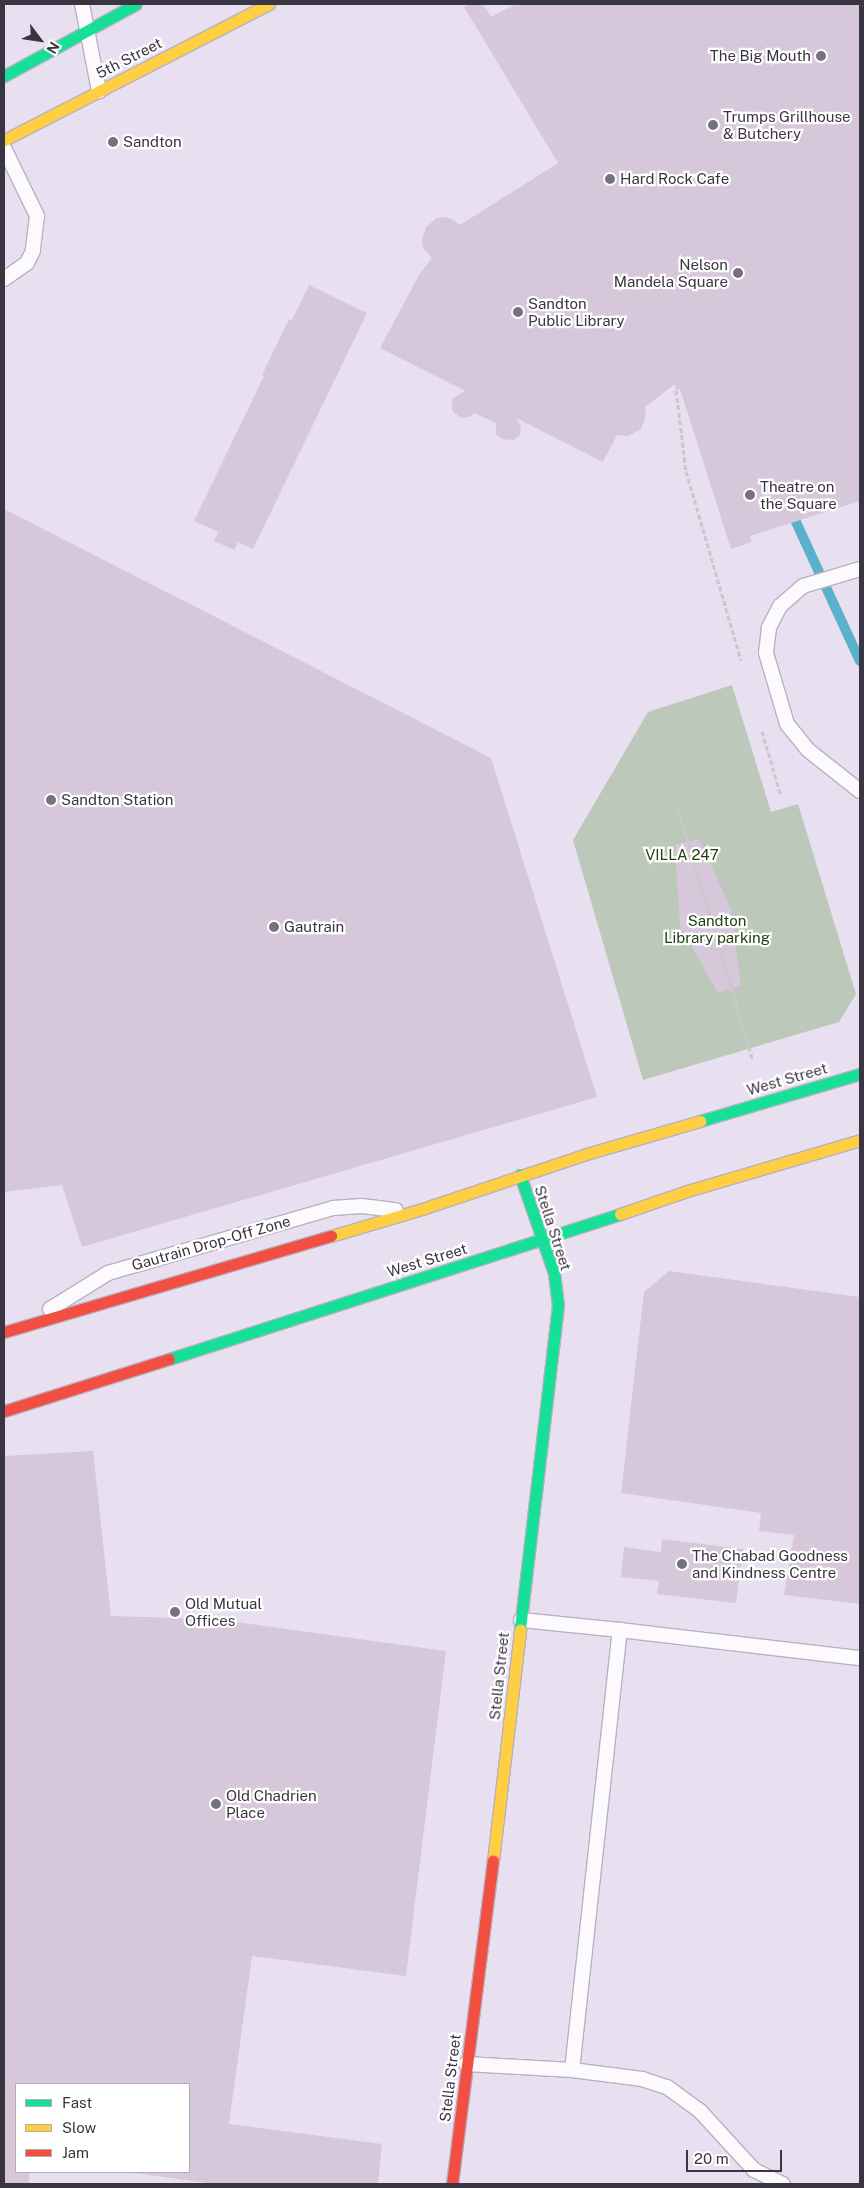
<!DOCTYPE html>
<style>
body{margin:0}
#map{position:relative;width:864px;height:2188px;overflow:hidden;background:#e8e0f1;font-family:"Public Sans",sans-serif}
div>[style]{position:absolute}
.green>*{inset:0;background:#bcc9ba}
.stream>*{height:10px;margin:-5px;padding:0 5px;transform-origin:5px;border-radius:5px;background:#59b1cb}
.building>*{inset:0;background:#d6c7da}
.path>*{height:3px;margin-top:-1.5px;transform-origin:0;background:repeating-linear-gradient(90deg,#cac7ce 0 5px,transparent 0 7.5px)}
.roads{filter:drop-shadow(1px 0 #b8b1bf) drop-shadow(-1px 0 #b8b1bf) drop-shadow(0 1px #b8b1bf) drop-shadow(0 -1px #b8b1bf)}
.lane>*{height:14px;margin:-7px;padding:0 7px;transform-origin:7px;border-radius:7px;background:#fcfafd}
.fast>*{height:11px;margin:-5.5px;padding:0 5.5px;transform-origin:5.5px;border-radius:5.5px;background:#16e098}
.slow>*{height:11px;margin:-5.5px;padding:0 5.5px;transform-origin:5.5px;border-radius:5.5px;background:#ffcf43}
.jam>*{height:11px;margin:-5.5px;padding:0 5.5px;transform-origin:5.5px;border-radius:5.5px;background:#f24e42}
.dots>*{width:14px;height:14px;translate:-50% -50%;box-sizing:border-box;border:2px solid #fff;border-radius:50%}
span{translate:-50% -50%;white-space:nowrap;text-align:center;line-height:1.15;-webkit-text-stroke:4.5px #fff;paint-order:stroke}
.poi-label{font-size:15px;color:#3a3542}
.right{translate:-100% -50%;text-align:right}
.left{translate:0 -50%;text-align:left}
.street-label{font-size:15px;color:#3a3542}
.park-label{font-size:15px;color:#204111}
.frame{position:absolute;inset:0;border:5px solid #3a3542;pointer-events:none}
.legend{position:absolute;left:15px;top:2083px;width:175px;height:90px;box-sizing:border-box;background:#fff;border:1px solid #b0aeb3;margin:0;padding:6px 9px;list-style:none;font-size:15px;color:#3a3542}
.legend li{display:flex;align-items:center;gap:10px;height:25px}
.legend b{width:25px;border:1px solid #b0aeb3}
.north{position:absolute;left:15px;top:15px;width:50px;height:50px;-webkit-text-stroke:4px #fff;paint-order:stroke;rotate:121deg;font-size:14px;font-weight:700;line-height:20px;text-align:center;color:#3a3542}
.north::after{content:'';display:block;margin:auto;width:18px;height:22px;background:#3a3542;clip-path:polygon(50% 0,100% 100%,50% 72%,0 100%)}
.scale{position:absolute;left:686px;top:2150px;width:96px;height:22px;box-sizing:border-box;border:2px solid #3a3542;border-top:0;padding-left:6px;font-size:15px;line-height:18px;white-space:nowrap;color:#3a3542;-webkit-text-stroke:4px #fff;paint-order:stroke}
</style>
<div id="map">
<div class="green">
<i style="clip-path:polygon(732px 685px,771px 812px,798px 804px,856px 994px,839px 1022px,643px 1080px,573px 840px,648px 712px)"></i>
</div>
<div class="stream">
<i style="left:790px;top:509px;width:167px;rotate:65.3deg"></i>
</div>
<div class="building">
<i style="clip-path:polygon(469px 4px,483px 4px,491px 17px,516px 4px,860px 4px,860px 501px,750px 536px,752px 542px,731px 549px,680px 389px,676px 390px,675px 384px,645px 407px,646px 416px,641px 429px,628px 436px,617px 435px,603px 462px,516px 418px,521px 426px,520px 435px,514px 440px,502px 439px,496px 434px,496px 423px,474px 413px,469px 417px,461px 418px,452px 411px,452px 399px,465px 391px,380px 348px,419px 275px,432px 258px,423px 248px,422px 240px,426px 227px,437px 218px,445px 217px,452px 219px,460px 225px,558px 163px,464px 7px)"></i>
<i style="clip-path:polygon(309px 285px,367px 313px,253px 549px,238px 542px,234px 550px,214px 541px,218px 532px,194px 521px,264px 376px,262px 375px,289px 319px,292px 320px)"></i>
<i style="clip-path:polygon(4px 509px,491px 758px,597px 1097px,82px 1247px,62px 1185px,4px 1192px)"></i>
<i style="clip-path:polygon(699px 839px,731px 909px,741px 986px,718px 993px,680px 927px,675px 845px)"></i>
<i style="clip-path:polygon(669px 1271px,860px 1297px,860px 1604px,784px 1595px,794px 1535px,759px 1531px,761px 1513px,621px 1493px,644px 1292px)"></i>
<i style="clip-path:polygon(93px 1451px,111px 1616px,214px 1619px,446px 1651px,406px 1976px,252px 1956px,229px 2124px,382px 2144px,378px 2184px,214px 2184px,134px 2173px,189px 2172px,189px 2084px,16px 2084px,16px 2172px,30px 2172px,29px 2184px,4px 2184px,4px 1456px)"></i>
<i style="clip-path:polygon(662px 1539px,743px 1549px,736px 1603px,657px 1594px,659px 1581px,621px 1577px,624px 1547px,661px 1552px)"></i>
</div>
<div class="path">
<i style="left:676px;top:390px;width:82px;rotate:83deg"></i>
<i style="left:686px;top:471px;width:197px;rotate:73.8deg"></i>
<i style="left:762px;top:731px;width:65px;rotate:73.8deg"></i>
<i style="left:678px;top:809px;width:262px;rotate:73.4deg"></i>
</div>
<div class="roads">
<div class="lane">
<i style="left:82px;top:4px;width:89px;rotate:78.9deg"></i>
<i style="left:4px;top:148px;width:76px;rotate:64.1deg"></i>
<i style="left:37px;top:216px;width:35px;rotate:97deg"></i>
<i style="left:33px;top:251px;width:13px;rotate:117deg"></i>
<i style="left:27px;top:263px;width:28px;rotate:145deg"></i>
<i style="left:860px;top:569px;width:59px;rotate:163.4deg"></i>
<i style="left:803px;top:586px;width:30px;rotate:139deg"></i>
<i style="left:780px;top:606px;width:25px;rotate:117deg"></i>
<i style="left:769px;top:628px;width:25px;rotate:97deg"></i>
<i style="left:766px;top:653px;width:74px;rotate:73.5deg"></i>
<i style="left:787px;top:724px;width:33px;rotate:51deg"></i>
<i style="left:808px;top:750px;width:66px;rotate:38.3deg"></i>
<i style="left:50px;top:1309px;width:68px;rotate:-31.8deg"></i>
<i style="left:108px;top:1273px;width:234px;rotate:-16.1deg"></i>
<i style="left:333px;top:1208px;width:29px;rotate:-4deg"></i>
<i style="left:362px;top:1206px;width:34px;rotate:7deg"></i>
<i style="left:521px;top:1620px;width:100px;rotate:5.8deg"></i>
<i style="left:466px;top:2064px;width:106px;rotate:3.2deg"></i>
<i style="left:572px;top:2070px;width:71px;rotate:7.3deg"></i>
<i style="left:642px;top:2079px;width:26px;rotate:18deg"></i>
<i style="left:667px;top:2087px;width:41px;rotate:36deg"></i>
<i style="left:700px;top:2111px;width:80px;rotate:47.5deg"></i>
<i style="left:754px;top:2170px;width:32px;rotate:26deg"></i>
<i style="left:572px;top:2070px;width:443px;rotate:-83.8deg"></i>
<i style="left:620px;top:1630px;width:242px;rotate:6.7deg"></i>
</div>
<div class="fast">
<i style="left:4px;top:76px;width:150px;rotate:-28.6deg"></i>
<i style="left:700px;top:1121px;width:167px;rotate:-16.4deg"></i>
<i style="left:520px;top:1175px;width:104px;rotate:70.9deg"></i>
<i style="left:554px;top:1273px;width:32px;rotate:83deg"></i>
<i style="left:558px;top:1305px;width:327px;rotate:96.7deg"></i>
<i style="left:169px;top:1359px;width:474px;rotate:-17.8deg"></i>
</div>
<div class="slow">
<i style="left:4px;top:140px;width:298px;rotate:-27.2deg"></i>
<i style="left:620px;top:1214px;width:71px;rotate:-18.9deg"></i>
<i style="left:687px;top:1191px;width:180px;rotate:-16.4deg"></i>
<i style="left:331px;top:1236px;width:95px;rotate:-16.5deg"></i>
<i style="left:422px;top:1209px;width:173px;rotate:-18.5deg"></i>
<i style="left:586px;top:1154px;width:119px;rotate:-16.1deg"></i>
<i style="left:493px;top:1861px;width:233px;rotate:-83.3deg"></i>
</div>
<div class="jam">
<i style="left:4px;top:1332px;width:341px;rotate:-16.4deg"></i>
<i style="left:4px;top:1411px;width:173px;rotate:-17.5deg"></i>
<i style="left:452px;top:2184px;width:326px;rotate:-82.8deg"></i>
</div>
</div>
<div class="dots">
<i style="left:821px;top:56px;background:#77717f"></i>
<i style="left:713px;top:125px;background:#77717f"></i>
<i style="left:113px;top:142px;background:#77717f"></i>
<i style="left:610px;top:179px;background:#77717f"></i>
<i style="left:738px;top:273px;background:#77717f"></i>
<i style="left:518px;top:312px;background:#77717f"></i>
<i style="left:750px;top:495px;background:#77717f"></i>
<i style="left:51px;top:800px;background:#77717f"></i>
<i style="left:274px;top:927px;background:#77717f"></i>
<i style="left:682px;top:1564px;background:#77717f"></i>
<i style="left:175px;top:1612px;background:#77717f"></i>
<i style="left:216px;top:1804px;background:#77717f"></i>
</div>
<div class="poi-label">
<span class="right" style="left:811px;top:56px">The Big Mouth</span>
<span class="left" style="left:723px;top:125px">Trumps Grillhouse<br>&amp; Butchery</span>
<span class="left" style="left:123px;top:142px">Sandton</span>
<span class="left" style="left:620px;top:179px">Hard Rock Cafe</span>
<span class="right" style="left:728px;top:273px">Nelson<br>Mandela Square</span>
<span class="left" style="left:528px;top:312px">Sandton<br>Public Library</span>
<span class="left" style="left:760px;top:495px">Theatre on<br>the Square</span>
<span class="left" style="left:61px;top:800px">Sandton Station</span>
<span class="left" style="left:284px;top:927px">Gautrain</span>
<span class="left" style="left:692px;top:1564px">The Chabad Goodness<br>and Kindness Centre</span>
<span class="left" style="left:185px;top:1612px">Old Mutual<br>Offices</span>
<span class="left" style="left:226px;top:1804px">Old Chadrien<br>Place</span>
</div>
<div class="street-label">
<span style="left:129px;top:58px;rotate:-27deg">5th Street</span>
<span style="left:787px;top:1079px;rotate:-16deg">West Street</span>
<span style="left:553px;top:1228px;rotate:72deg">Stella Street</span>
<span style="left:211px;top:1243px;rotate:-16deg">Gautrain Drop-Off Zone</span>
<span style="left:427px;top:1260px;rotate:-17deg">West Street</span>
<span style="left:499px;top:1676px;rotate:-84deg">Stella Street</span>
<span style="left:450px;top:2078px;rotate:-83deg">Stella Street</span>
</div>
<div class="park-label">
<span style="left:682px;top:855px">VILLA 247</span>
<span style="left:717px;top:929px">Sandton<br>Library parking</span>
</div>
<div class="frame"></div>
<ul class="legend">
<li><b style="height:6px;background:#16e098"></b>Fast</li>
<li><b style="height:6px;background:#ffcf43"></b>Slow</li>
<li><b style="height:6px;background:#f24e42"></b>Jam</li>
</ul>
<div class="north">N</div>
<div class="scale">20 m</div>
</div>
